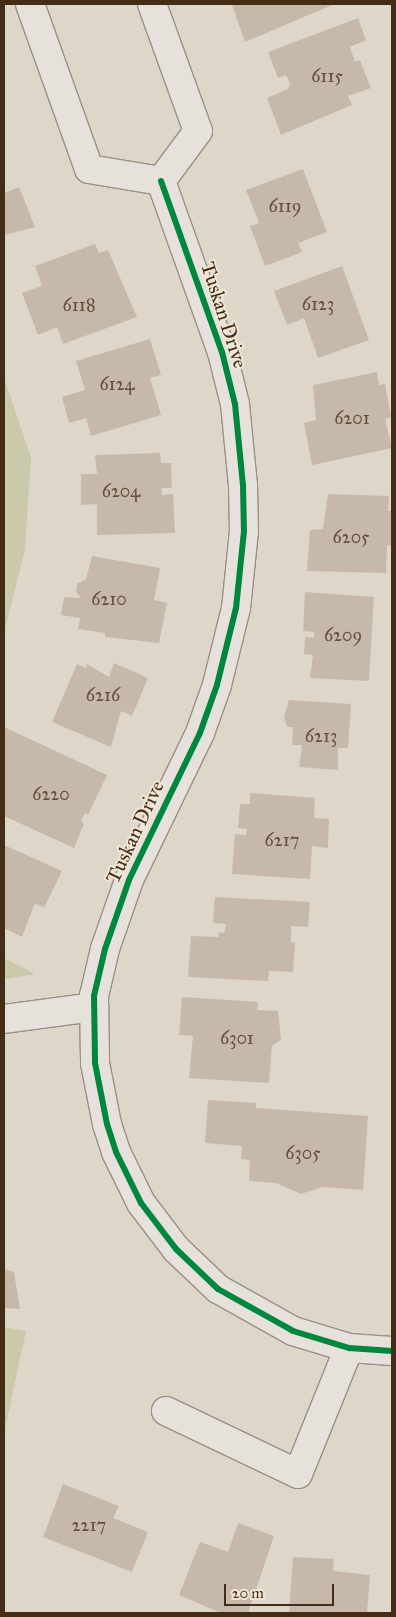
<!DOCTYPE html>
<style>
body{margin:0}
#map{position:relative;width:396px;height:1617px;overflow:hidden;background:#ded6c9;font-family:"IM FELL Great Primer",serif}
div>[style]{position:absolute}
.green>*{inset:0;background:#cac9aa}
.building>*{inset:0;background:#c6b9ac}
.roads{filter:drop-shadow(1px 0 #989085) drop-shadow(-1px 0 #989085) drop-shadow(0 1px #989085) drop-shadow(0 -1px #989085)}
.street>*{height:28px;margin:-14px;padding:0 14px;transform-origin:14px;border-radius:14px;background:#e6e2db}
.cycleway>*{height:6px;margin:-3px;padding:0 3px;transform-origin:3px;border-radius:3px;background:#00873e}
span{translate:-50% -50%;white-space:nowrap;text-align:center;line-height:1.15;-webkit-text-stroke:4px #efe6d6;paint-order:stroke}
.number-label{font-size:18px;color:#64503a}
.number-label span{-webkit-text-stroke-width:0}
.street-label{font-size:20px;color:#442d14}
.frame{position:absolute;inset:0;border:5px solid #442d14;pointer-events:none}
.scale{position:absolute;left:224px;top:1584px;width:110px;height:22px;box-sizing:border-box;border:2px solid #442d14;border-top:0;padding-left:6px;font-size:15px;line-height:18px;white-space:nowrap;color:#442d14;-webkit-text-stroke:4px #efe6d6;paint-order:stroke}
</style>
<div id="map">
<div class="green">
<i style="clip-path:polygon(4px 378px,31px 458px,25px 549px,4px 633px)"></i>
<i style="clip-path:polygon(4px 958px,35px 974px,4px 979px)"></i>
<i style="clip-path:polygon(4px 1327px,26px 1331px,4px 1434px)"></i>
</div>
<div class="building">
<i style="clip-path:polygon(235px 4px,331px 4px,332px 5px,245px 42px,232px 5px)"></i>
<i style="clip-path:polygon(358px 18px,366px 40px,350px 47px,355px 62px,360px 60px,371px 88px,348px 96px,352px 105px,281px 135px,267px 98px,288px 89px,290px 83px,286px 75px,278px 78px,268px 52px)"></i>
<i style="clip-path:polygon(303px 169px,327px 232px,298px 243px,302px 252px,265px 266px,250px 226px,259px 223px,246px 190px)"></i>
<i style="clip-path:polygon(19px 187px,35px 227px,4px 235px,4px 193px)"></i>
<i style="clip-path:polygon(95px 244px,99px 253px,108px 250px,137px 317px,63px 344px,57px 327px,38px 335px,22px 293px,42px 286px,35px 266px)"></i>
<i style="clip-path:polygon(342px 266px,369px 340px,318px 358px,304px 318px,287px 325px,274px 291px)"></i>
<i style="clip-path:polygon(150px 339px,161px 375px,150px 378px,161px 415px,91px 436px,86px 418px,69px 423px,62px 397px,85px 390px,76px 361px)"></i>
<i style="clip-path:polygon(377px 372px,379px 385px,385px 384px,391px 417px,385px 419px,392px 448px,312px 465px,304px 423px,316px 420px,313px 385px)"></i>
<i style="clip-path:polygon(160px 453px,161px 463px,171px 463px,172px 488px,161px 488px,162px 495px,173px 494px,175px 533px,97px 535px,97px 504px,81px 505px,81px 474px,97px 474px,95px 455px)"></i>
<i style="clip-path:polygon(328px 494px,389px 496px,388px 511px,392px 511px,392px 545px,387px 545px,386px 573px,307px 571px,310px 530px,323px 529px)"></i>
<i style="clip-path:polygon(92px 556px,160px 568px,154px 600px,167px 603px,159px 643px,105px 637px,105px 633px,78px 629px,80px 618px,61px 615px,64px 597px,81px 598px,76px 592px,77px 584px,86px 579px)"></i>
<i style="clip-path:polygon(305px 592px,374px 597px,369px 681px,310px 678px,313px 655px,304px 654px,305px 637px,314px 638px,314px 632px,303px 631px)"></i>
<i style="clip-path:polygon(114px 663px,148px 678px,132px 716px,121px 711px,111px 747px,52px 722px,77px 664px,86px 668px,87px 664px,109px 677px)"></i>
<i style="clip-path:polygon(289px 700px,351px 704px,348px 748px,338px 748px,338px 770px,299px 767px,302px 745px,292px 745px,293px 727px,287px 727px,284px 717px)"></i>
<i style="clip-path:polygon(4px 727px,107px 775px,88px 815px,85px 813px,81px 821px,84px 824px,74px 848px,4px 816px)"></i>
<i style="clip-path:polygon(250px 793px,315px 798px,314px 818px,329px 819px,328px 848px,312px 846px,310px 879px,232px 874px,235px 834px,246px 835px,247px 829px,238px 828px,240px 804px,250px 804px)"></i>
<i style="clip-path:polygon(4px 845px,62px 871px,44px 908px,35px 903px,22px 937px,4px 928px)"></i>
<i style="clip-path:polygon(215px 897px,310px 902px,308px 927px,291px 926px,291px 942px,295px 943px,293px 972px,269px 971px,268px 981px,188px 977px,191px 936px,218px 937px,219px 932px,224px 933px,226px 924px,213px 923px)"></i>
<i style="clip-path:polygon(182px 997px,258px 1002px,257px 1010px,278px 1011px,281px 1040px,272px 1046px,269px 1083px,189px 1078px,193px 1036px,179px 1035px)"></i>
<i style="clip-path:polygon(208px 1100px,256px 1103px,256px 1108px,368px 1116px,363px 1190px,323px 1187px,301px 1194px,276px 1183px,249px 1181px,250px 1160px,241px 1159px,242px 1146px,205px 1143px)"></i>
<i style="clip-path:polygon(4px 1269px,14px 1272px,20px 1309px,4px 1308px)"></i>
<i style="clip-path:polygon(63px 1484px,119px 1506px,113px 1518px,148px 1532px,132px 1572px,43px 1537px)"></i>
<i style="clip-path:polygon(238px 1523px,274px 1536px,248px 1613px,221px 1613px,179px 1595px,200px 1542px,228px 1552px)"></i>
<i style="clip-path:polygon(293px 1557px,334px 1559px,333px 1571px,370px 1575px,367px 1613px,289px 1613px)"></i>
</div>
<div class="roads">
<div class="street">
<i style="left:30px;top:4px;width:175px;rotate:70.3deg"></i>
<i style="left:89px;top:169px;width:73px;rotate:9.5deg"></i>
<i style="left:152px;top:4px;width:135px;rotate:70.1deg"></i>
<i style="left:198px;top:131px;width:62px;rotate:126.5deg"></i>
<i style="left:161px;top:181px;width:182px;rotate:70.4deg"></i>
<i style="left:222px;top:352px;width:54px;rotate:76deg"></i>
<i style="left:235px;top:404px;width:81px;rotate:84.4deg"></i>
<i style="left:243px;top:485px;width:46px;rotate:88.8deg"></i>
<i style="left:244px;top:531px;width:77px;rotate:95.9deg"></i>
<i style="left:236px;top:608px;width:79px;rotate:103.9deg"></i>
<i style="left:217px;top:685px;width:51px;rotate:109.5deg"></i>
<i style="left:200px;top:733px;width:163px;rotate:115.8deg"></i>
<i style="left:129px;top:880px;width:73px;rotate:109.2deg"></i>
<i style="left:105px;top:949px;width:48px;rotate:103.2deg"></i>
<i style="left:94px;top:996px;width:67px;rotate:89.1deg"></i>
<i style="left:95px;top:1063px;width:62px;rotate:78.9deg"></i>
<i style="left:107px;top:1124px;width:29px;rotate:72deg"></i>
<i style="left:116px;top:1152px;width:57px;rotate:63.9deg"></i>
<i style="left:141px;top:1203px;width:58px;rotate:52.7deg"></i>
<i style="left:176px;top:1249px;width:58px;rotate:43.6deg"></i>
<i style="left:218px;top:1289px;width:86px;rotate:29.2deg"></i>
<i style="left:293px;top:1331px;width:59px;rotate:16.9deg"></i>
<i style="left:349px;top:1348px;width:43px;rotate:4deg"></i>
<i style="left:4px;top:1019px;width:91px;rotate:-7.6deg"></i>
<i style="left:166px;top:1411px;width:146px;rotate:25.5deg"></i>
<i style="left:298px;top:1474px;width:136px;rotate:-68deg"></i>
</div>
</div>
<div class="cycleway">
<i style="left:161px;top:181px;width:182px;rotate:70.4deg"></i>
<i style="left:222px;top:352px;width:54px;rotate:76deg"></i>
<i style="left:235px;top:404px;width:81px;rotate:84.4deg"></i>
<i style="left:243px;top:485px;width:46px;rotate:88.8deg"></i>
<i style="left:244px;top:531px;width:77px;rotate:95.9deg"></i>
<i style="left:236px;top:608px;width:79px;rotate:103.9deg"></i>
<i style="left:217px;top:685px;width:51px;rotate:109.5deg"></i>
<i style="left:200px;top:733px;width:163px;rotate:115.8deg"></i>
<i style="left:129px;top:880px;width:73px;rotate:109.2deg"></i>
<i style="left:105px;top:949px;width:48px;rotate:103.2deg"></i>
<i style="left:94px;top:996px;width:67px;rotate:89.1deg"></i>
<i style="left:95px;top:1063px;width:62px;rotate:78.9deg"></i>
<i style="left:107px;top:1124px;width:29px;rotate:72deg"></i>
<i style="left:116px;top:1152px;width:57px;rotate:63.9deg"></i>
<i style="left:141px;top:1203px;width:58px;rotate:52.7deg"></i>
<i style="left:176px;top:1249px;width:58px;rotate:43.6deg"></i>
<i style="left:218px;top:1289px;width:86px;rotate:29.2deg"></i>
<i style="left:293px;top:1331px;width:59px;rotate:16.9deg"></i>
<i style="left:349px;top:1348px;width:43px;rotate:4deg"></i>
</div>
<div class="number-label">
<span style="left:327px;top:76px">6115</span>
<span style="left:285px;top:206px">6119</span>
<span style="left:318px;top:304px">6123</span>
<span style="left:79px;top:305px">6118</span>
<span style="left:117px;top:384px">6124</span>
<span style="left:352px;top:418px">6201</span>
<span style="left:121px;top:491px">6204</span>
<span style="left:351px;top:537px">6205</span>
<span style="left:109px;top:599px">6210</span>
<span style="left:343px;top:635px">6209</span>
<span style="left:103px;top:695px">6216</span>
<span style="left:321px;top:736px">6213</span>
<span style="left:51px;top:794px">6220</span>
<span style="left:282px;top:840px">6217</span>
<span style="left:237px;top:1038px">6301</span>
<span style="left:303px;top:1153px">6305</span>
<span style="left:89px;top:1525px">2217</span>
</div>
<div class="street-label">
<span style="left:224px;top:315px;rotate:72deg">Tuskan Drive</span>
<span style="left:135px;top:832px;rotate:-65deg">Tuskan Drive</span>
</div>
<div class="frame"></div>
<div class="scale">20 m</div>
</div>
